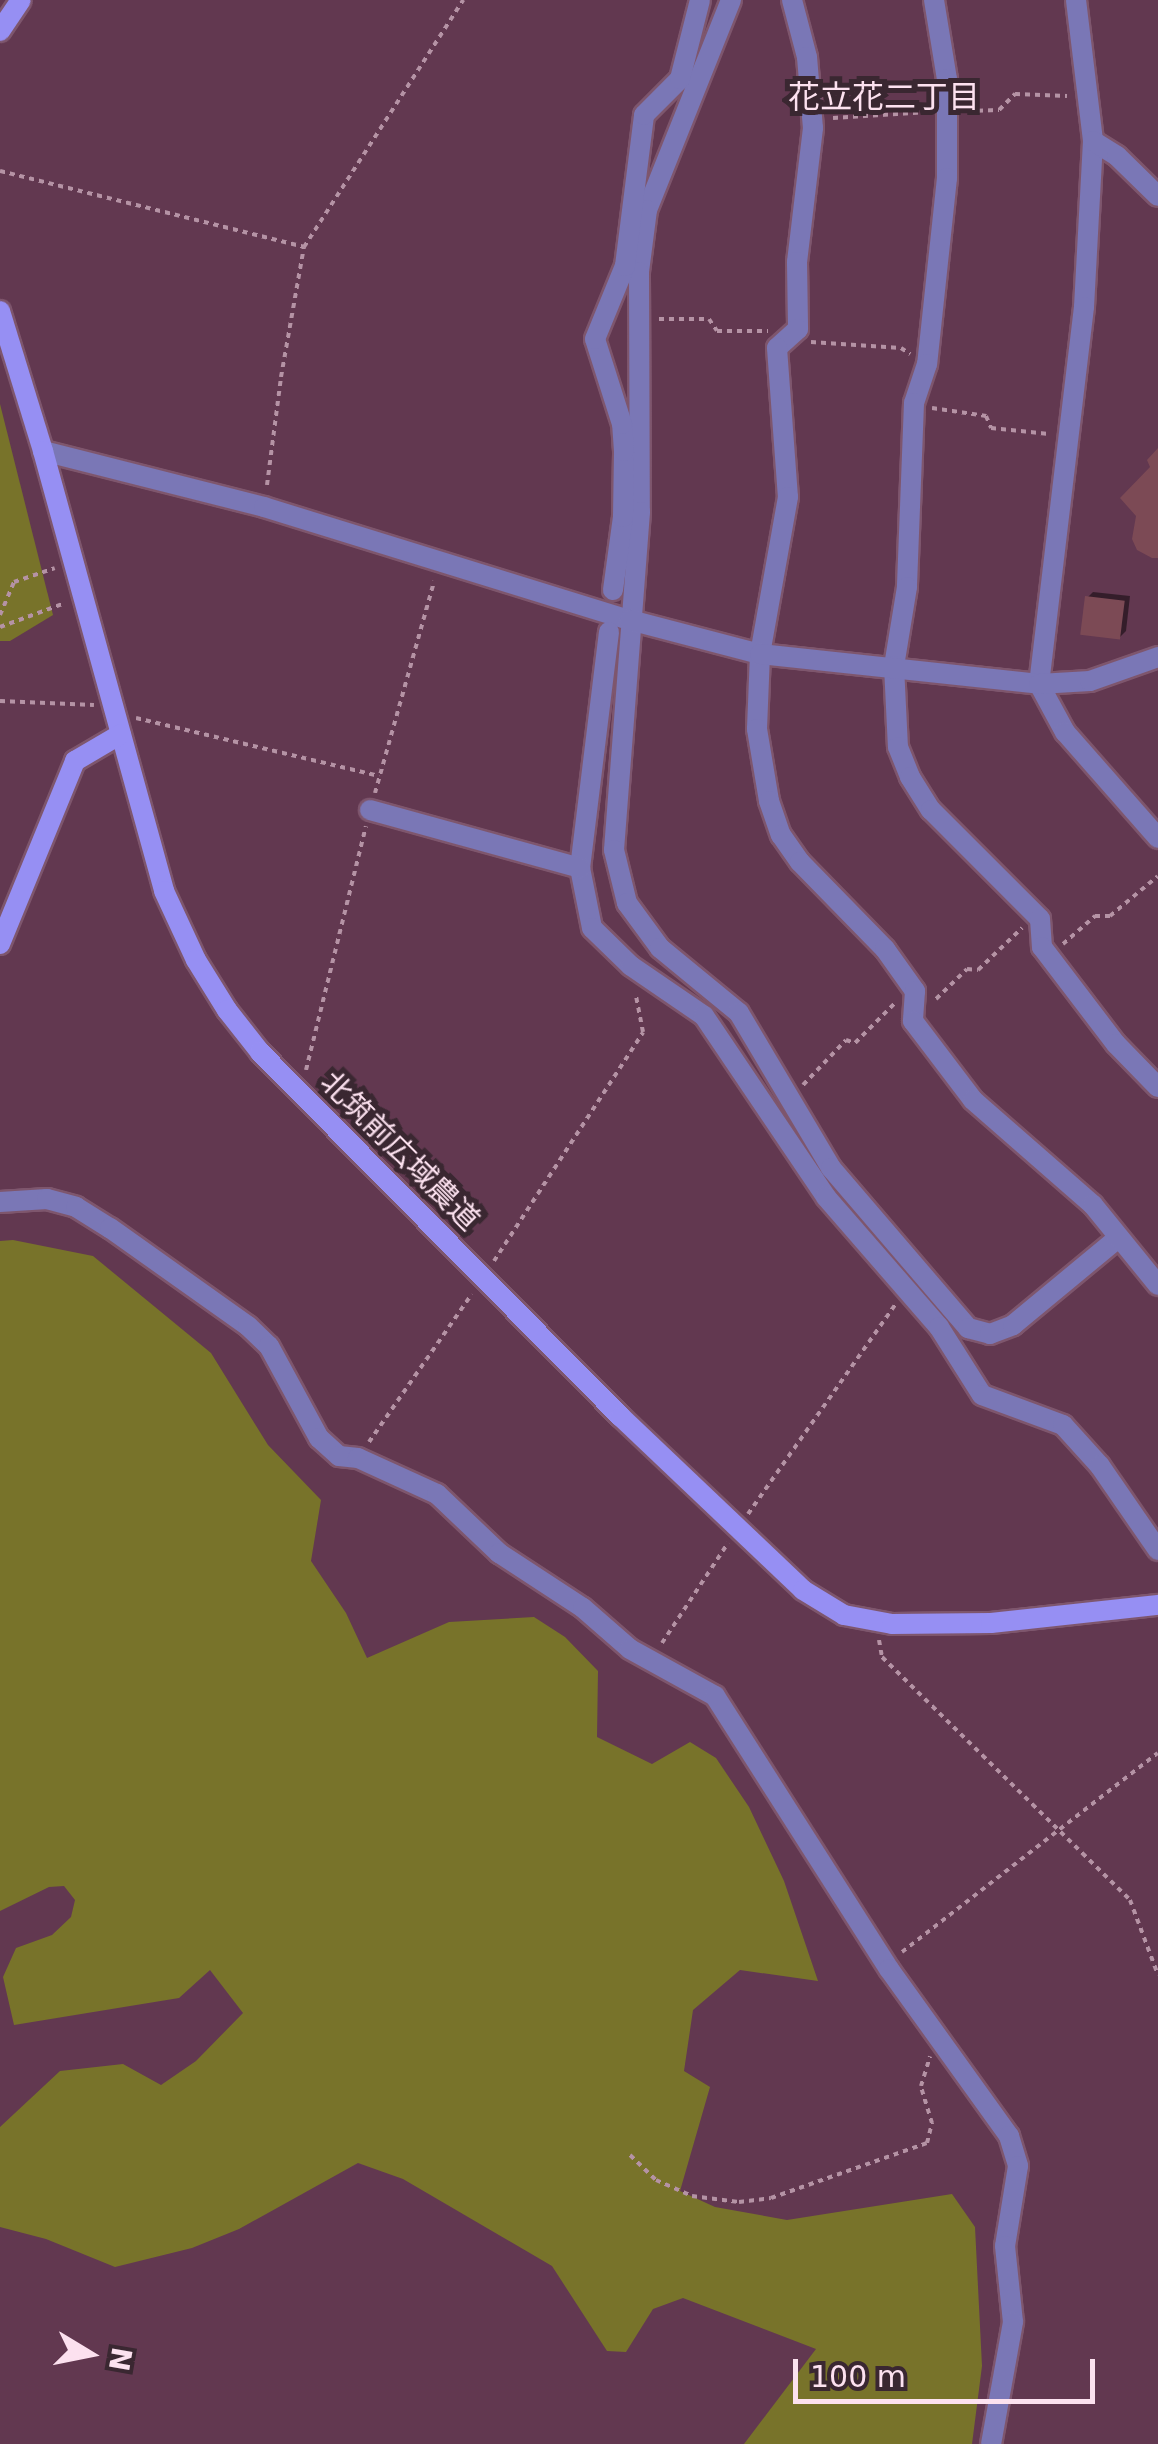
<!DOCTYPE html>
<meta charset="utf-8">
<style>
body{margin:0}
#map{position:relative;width:1158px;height:2444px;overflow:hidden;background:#623850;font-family:"DejaVu Sans","Noto Sans JP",sans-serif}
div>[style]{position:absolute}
.green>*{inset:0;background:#78732a}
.shadow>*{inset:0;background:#0007}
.building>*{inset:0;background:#7c4a55;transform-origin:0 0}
.path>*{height:4px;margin-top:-2px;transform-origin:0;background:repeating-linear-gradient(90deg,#b593a5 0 5px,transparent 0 10px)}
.roads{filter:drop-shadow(2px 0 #7e566d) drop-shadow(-2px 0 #7e566d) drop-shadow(0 2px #7e566d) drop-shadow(0 -2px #7e566d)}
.street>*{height:20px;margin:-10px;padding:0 10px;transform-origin:10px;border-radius:10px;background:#7a77b6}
.secondary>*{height:20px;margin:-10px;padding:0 10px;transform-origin:10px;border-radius:10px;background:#968ff3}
span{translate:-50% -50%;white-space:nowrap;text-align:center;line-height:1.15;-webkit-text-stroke:10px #3a2731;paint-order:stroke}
.street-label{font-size:30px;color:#fce1ef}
.neighbourhood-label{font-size:32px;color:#fce1ef}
.north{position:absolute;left:40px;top:2304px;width:100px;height:100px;-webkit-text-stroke:8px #3a2731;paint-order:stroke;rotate:100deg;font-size:28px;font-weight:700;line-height:40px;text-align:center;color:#fce1ef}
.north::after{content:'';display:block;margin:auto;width:35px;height:45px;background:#fce1ef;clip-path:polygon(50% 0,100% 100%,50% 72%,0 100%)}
.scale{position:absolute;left:793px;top:2359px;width:302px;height:45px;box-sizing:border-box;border:5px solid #fce1ef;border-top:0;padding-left:12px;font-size:30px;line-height:35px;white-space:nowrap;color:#fce1ef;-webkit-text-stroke:8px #3a2731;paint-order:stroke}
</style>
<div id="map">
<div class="green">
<i style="clip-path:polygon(0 404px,53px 615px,10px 641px,0 641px)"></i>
<i style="clip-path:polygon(13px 1240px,93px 1256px,211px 1353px,268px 1445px,321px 1500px,311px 1561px,346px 1613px,367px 1658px,449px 1622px,534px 1617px,565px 1637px,598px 1671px,597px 1737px,652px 1764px,690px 1742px,716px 1758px,749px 1807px,784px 1881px,818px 1981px,740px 1970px,693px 2010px,684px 2071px,710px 2087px,680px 2191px,715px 2207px,787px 2220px,952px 2194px,975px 2227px,982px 2366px,972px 2444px,744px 2444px,816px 2349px,683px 2298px,653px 2309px,626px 2352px,607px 2351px,552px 2266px,403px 2179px,358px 2163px,239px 2229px,192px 2248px,115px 2267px,46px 2239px,0 2227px,0 2127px,60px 2071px,123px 2064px,161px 2085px,196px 2061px,243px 2013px,210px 1970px,179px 1998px,14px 2025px,3px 1977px,16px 1948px,52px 1935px,71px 1917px,75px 1900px,64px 1886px,49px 1887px,0 1911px,0 1241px)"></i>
</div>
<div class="shadow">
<i style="clip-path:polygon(1093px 592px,1130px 596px,1126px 631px,1120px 637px,1087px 598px)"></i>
</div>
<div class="building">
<i style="clip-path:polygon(1158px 448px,1158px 558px,1152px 558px,1137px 550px,1132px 539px,1136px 516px,1120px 498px,1150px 467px,1147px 460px)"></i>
<i style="left:1085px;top:596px;width:40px;height:39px;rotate:7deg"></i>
</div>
<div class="path">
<i style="left:968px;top:111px;width:31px;rotate:-2deg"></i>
<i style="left:999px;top:110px;width:23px;rotate:-45deg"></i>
<i style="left:1015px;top:94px;width:52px;rotate:2.2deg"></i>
<i style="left:833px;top:118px;width:96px;rotate:-3.6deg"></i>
<i style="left:0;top:171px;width:313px;rotate:14deg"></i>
<i style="left:659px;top:319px;width:50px"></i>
<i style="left:709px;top:319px;width:14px;rotate:56deg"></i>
<i style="left:717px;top:331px;width:51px"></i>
<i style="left:811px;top:342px;width:90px;rotate:3.8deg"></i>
<i style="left:901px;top:348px;width:11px;rotate:34deg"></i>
<i style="left:932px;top:408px;width:55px;rotate:8.4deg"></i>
<i style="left:986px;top:416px;width:13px;rotate:67deg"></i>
<i style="left:991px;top:428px;width:58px;rotate:5.9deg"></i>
<i style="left:267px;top:485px;width:109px;rotate:-82.6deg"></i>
<i style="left:281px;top:377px;width:132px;rotate:-80deg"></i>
<i style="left:304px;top:247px;width:294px;rotate:-57.2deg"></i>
<i style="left:0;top:615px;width:36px;rotate:-67deg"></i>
<i style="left:14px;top:582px;width:43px;rotate:-18.9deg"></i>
<i style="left:0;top:627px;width:69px;rotate:-20.3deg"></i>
<i style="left:0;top:701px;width:94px;rotate:2.4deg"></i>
<i style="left:136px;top:718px;width:250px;rotate:13.4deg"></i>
<i style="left:375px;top:793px;width:220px;rotate:-74.4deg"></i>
<i style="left:1063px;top:944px;width:43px;rotate:-41.2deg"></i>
<i style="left:1095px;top:916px;width:15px"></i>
<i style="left:1110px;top:916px;width:62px;rotate:-39.8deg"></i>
<i style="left:936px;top:999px;width:43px;rotate:-44.1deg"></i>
<i style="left:967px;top:969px;width:11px;rotate:5deg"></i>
<i style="left:978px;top:970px;width:61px;rotate:-43.7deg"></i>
<i style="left:306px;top:1070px;width:251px;rotate:-76.2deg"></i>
<i style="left:803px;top:1085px;width:62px;rotate:-46.3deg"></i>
<i style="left:846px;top:1040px;width:9px;rotate:18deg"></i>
<i style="left:855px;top:1043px;width:55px;rotate:-45deg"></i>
<i style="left:494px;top:1261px;width:273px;rotate:-56.9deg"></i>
<i style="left:643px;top:1032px;width:38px;rotate:-101deg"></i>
<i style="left:369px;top:1442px;width:180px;rotate:-55.2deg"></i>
<i style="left:748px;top:1514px;width:256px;rotate:-54.9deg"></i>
<i style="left:879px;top:1640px;width:17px;rotate:80deg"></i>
<i style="left:882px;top:1657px;width:347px;rotate:44.4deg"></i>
<i style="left:1130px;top:1900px;width:80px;rotate:69.5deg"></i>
<i style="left:662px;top:1643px;width:120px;rotate:-56.6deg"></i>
<i style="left:902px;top:1952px;width:324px;rotate:-37.9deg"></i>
<i style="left:630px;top:2155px;width:36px;rotate:44deg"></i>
<i style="left:656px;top:2180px;width:39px;rotate:24deg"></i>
<i style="left:692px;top:2196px;width:47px;rotate:7.3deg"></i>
<i style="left:739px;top:2202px;width:32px;rotate:-7deg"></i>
<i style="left:771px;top:2198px;width:165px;rotate:-19.4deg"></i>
<i style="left:927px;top:2143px;width:21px;rotate:-76deg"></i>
<i style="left:932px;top:2123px;width:39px;rotate:-107deg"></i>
<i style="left:921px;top:2086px;width:31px;rotate:-73deg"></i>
</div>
<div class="roads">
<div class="street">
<i style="left:731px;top:0;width:226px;rotate:111.8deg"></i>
<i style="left:647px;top:210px;width:63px;rotate:97.4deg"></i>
<i style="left:639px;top:272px;width:240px;rotate:89.8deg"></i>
<i style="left:640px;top:512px;width:339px;rotate:94.4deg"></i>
<i style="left:614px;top:850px;width:55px;rotate:76.2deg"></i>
<i style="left:627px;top:903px;width:56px;rotate:53.7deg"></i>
<i style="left:660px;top:948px;width:102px;rotate:39.4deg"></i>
<i style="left:739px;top:1013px;width:180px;rotate:59.3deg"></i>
<i style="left:831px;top:1168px;width:211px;rotate:49.4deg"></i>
<i style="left:968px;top:1328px;width:23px;rotate:15deg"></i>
<i style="left:990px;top:1334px;width:25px;rotate:-21deg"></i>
<i style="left:1013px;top:1325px;width:136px;rotate:-39.6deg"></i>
<i style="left:792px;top:0;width:59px;rotate:75.3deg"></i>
<i style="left:807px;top:57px;width:71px;rotate:85.2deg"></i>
<i style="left:813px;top:128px;width:135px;rotate:96.8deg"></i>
<i style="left:797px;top:262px;width:67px;rotate:89.1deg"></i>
<i style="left:798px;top:329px;width:28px;rotate:138deg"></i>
<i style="left:777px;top:348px;width:149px;rotate:85.8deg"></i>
<i style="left:788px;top:497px;width:159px;rotate:100.1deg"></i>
<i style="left:760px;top:654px;width:75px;rotate:92.3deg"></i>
<i style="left:757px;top:729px;width:73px;rotate:80.5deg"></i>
<i style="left:769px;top:801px;width:36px;rotate:71deg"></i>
<i style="left:781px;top:835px;width:33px;rotate:55deg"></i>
<i style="left:800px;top:862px;width:122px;rotate:45.7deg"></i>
<i style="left:885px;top:949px;width:52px;rotate:54.5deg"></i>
<i style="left:915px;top:991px;width:30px;rotate:94deg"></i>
<i style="left:913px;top:1021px;width:99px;rotate:52.8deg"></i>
<i style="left:973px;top:1100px;width:159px;rotate:41.2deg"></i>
<i style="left:1093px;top:1205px;width:103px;rotate:50.9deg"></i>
<i style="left:934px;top:0;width:80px;rotate:80.7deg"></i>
<i style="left:947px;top:79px;width:99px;rotate:90deg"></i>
<i style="left:947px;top:178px;width:187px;rotate:96.1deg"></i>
<i style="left:927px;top:364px;width:41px;rotate:108.4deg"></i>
<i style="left:914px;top:403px;width:184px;rotate:92.2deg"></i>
<i style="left:907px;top:587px;width:80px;rotate:99.3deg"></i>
<i style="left:894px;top:666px;width:81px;rotate:87.2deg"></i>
<i style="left:898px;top:747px;width:32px;rotate:68deg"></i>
<i style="left:910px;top:777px;width:39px;rotate:58deg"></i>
<i style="left:931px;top:810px;width:154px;rotate:45deg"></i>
<i style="left:1040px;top:919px;width:28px;rotate:86deg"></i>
<i style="left:1042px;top:947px;width:122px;rotate:52.7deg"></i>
<i style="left:1116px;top:1044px;width:60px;rotate:45.7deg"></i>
<i style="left:1076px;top:0;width:142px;rotate:83.1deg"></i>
<i style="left:1093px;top:141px;width:166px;rotate:93.1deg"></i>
<i style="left:1084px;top:307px;width:380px;rotate:96.8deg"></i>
<i style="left:1039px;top:684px;width:55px;rotate:61.6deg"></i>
<i style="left:1065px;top:732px;width:141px;rotate:48.7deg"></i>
<i style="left:1093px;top:141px;width:28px;rotate:32deg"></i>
<i style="left:1117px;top:156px;width:57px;rotate:44.3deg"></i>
<i style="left:43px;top:451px;width:228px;rotate:14.2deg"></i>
<i style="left:264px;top:507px;width:383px;rotate:17.2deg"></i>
<i style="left:630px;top:620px;width:134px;rotate:14.7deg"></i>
<i style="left:760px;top:654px;width:281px;rotate:6.1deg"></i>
<i style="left:1039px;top:684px;width:51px;rotate:-3.4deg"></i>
<i style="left:1090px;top:681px;width:72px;rotate:-19.4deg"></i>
<i style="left:613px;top:590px;width:74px;rotate:-82.2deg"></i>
<i style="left:623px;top:517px;width:66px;rotate:-89.1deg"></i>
<i style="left:624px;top:451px;width:27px;rotate:-94deg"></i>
<i style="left:622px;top:424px;width:89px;rotate:-107.6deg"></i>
<i style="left:595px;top:339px;width:79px;rotate:-67.7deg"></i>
<i style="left:625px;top:266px;width:152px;rotate:-82.8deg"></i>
<i style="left:644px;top:115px;width:51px;rotate:-45deg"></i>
<i style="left:680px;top:79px;width:81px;rotate:-75.8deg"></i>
<i style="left:609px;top:632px;width:238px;rotate:97deg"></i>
<i style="left:580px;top:868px;width:61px;rotate:78.7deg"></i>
<i style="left:592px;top:928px;width:54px;rotate:44.3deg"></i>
<i style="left:631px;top:966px;width:88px;rotate:34.4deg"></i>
<i style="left:704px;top:1016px;width:218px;rotate:56deg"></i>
<i style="left:826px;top:1197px;width:172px;rotate:49deg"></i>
<i style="left:939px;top:1327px;width:80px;rotate:57.7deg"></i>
<i style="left:982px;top:1395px;width:86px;rotate:20.3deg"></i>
<i style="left:1063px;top:1425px;width:55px;rotate:47.9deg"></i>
<i style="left:1100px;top:1466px;width:102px;rotate:55.4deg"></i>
<i style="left:370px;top:810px;width:218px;rotate:15.4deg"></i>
<i style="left:0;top:1202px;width:47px;rotate:-3.7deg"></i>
<i style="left:47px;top:1199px;width:30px;rotate:15deg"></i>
<i style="left:76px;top:1207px;width:40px;rotate:32deg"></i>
<i style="left:110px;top:1228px;width:169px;rotate:35.4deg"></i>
<i style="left:248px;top:1326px;width:29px;rotate:44deg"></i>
<i style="left:269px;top:1346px;width:105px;rotate:61.5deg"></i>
<i style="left:319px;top:1438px;width:27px;rotate:42deg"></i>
<i style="left:339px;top:1456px;width:19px;rotate:6deg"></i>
<i style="left:358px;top:1458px;width:87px;rotate:24.5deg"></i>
<i style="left:437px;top:1494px;width:86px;rotate:43.6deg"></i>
<i style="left:499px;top:1553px;width:100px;rotate:33.2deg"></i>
<i style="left:583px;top:1608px;width:62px;rotate:41.1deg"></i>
<i style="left:630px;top:1649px;width:97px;rotate:28.9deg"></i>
<i style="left:715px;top:1696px;width:324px;rotate:57.5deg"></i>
<i style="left:889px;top:1969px;width:206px;rotate:54.3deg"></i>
<i style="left:1009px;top:2136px;width:31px;rotate:73deg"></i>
<i style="left:1018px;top:2166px;width:81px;rotate:99.2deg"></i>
<i style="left:1005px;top:2246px;width:76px;rotate:84deg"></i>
<i style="left:1013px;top:2322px;width:124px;rotate:100.2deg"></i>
</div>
<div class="secondary">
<i style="left:0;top:31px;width:37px;rotate:-56deg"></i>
<i style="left:0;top:311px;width:146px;rotate:72.9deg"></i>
<i style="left:43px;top:451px;width:456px;rotate:74.6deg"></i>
<i style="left:164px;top:891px;width:76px;rotate:65.1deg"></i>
<i style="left:196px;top:960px;width:59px;rotate:58.2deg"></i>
<i style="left:227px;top:1010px;width:53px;rotate:51.8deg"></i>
<i style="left:260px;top:1052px;width:513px;rotate:45.32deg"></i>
<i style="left:621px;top:1417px;width:251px;rotate:43.5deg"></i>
<i style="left:803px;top:1590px;width:48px;rotate:31.4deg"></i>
<i style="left:844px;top:1615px;width:49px;rotate:10.6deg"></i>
<i style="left:892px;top:1624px;width:99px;rotate:-0.6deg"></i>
<i style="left:991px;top:1623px;width:168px;rotate:-6.2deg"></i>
<i style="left:0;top:944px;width:198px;rotate:-67.7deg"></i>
<i style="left:75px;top:761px;width:53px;rotate:-30.4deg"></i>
</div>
</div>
<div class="street-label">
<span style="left:400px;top:1151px;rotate:45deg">北筑前広域農道</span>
</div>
<div class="neighbourhood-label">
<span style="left:884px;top:97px">花立花二丁目</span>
</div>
<div class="north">N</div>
<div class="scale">100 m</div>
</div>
